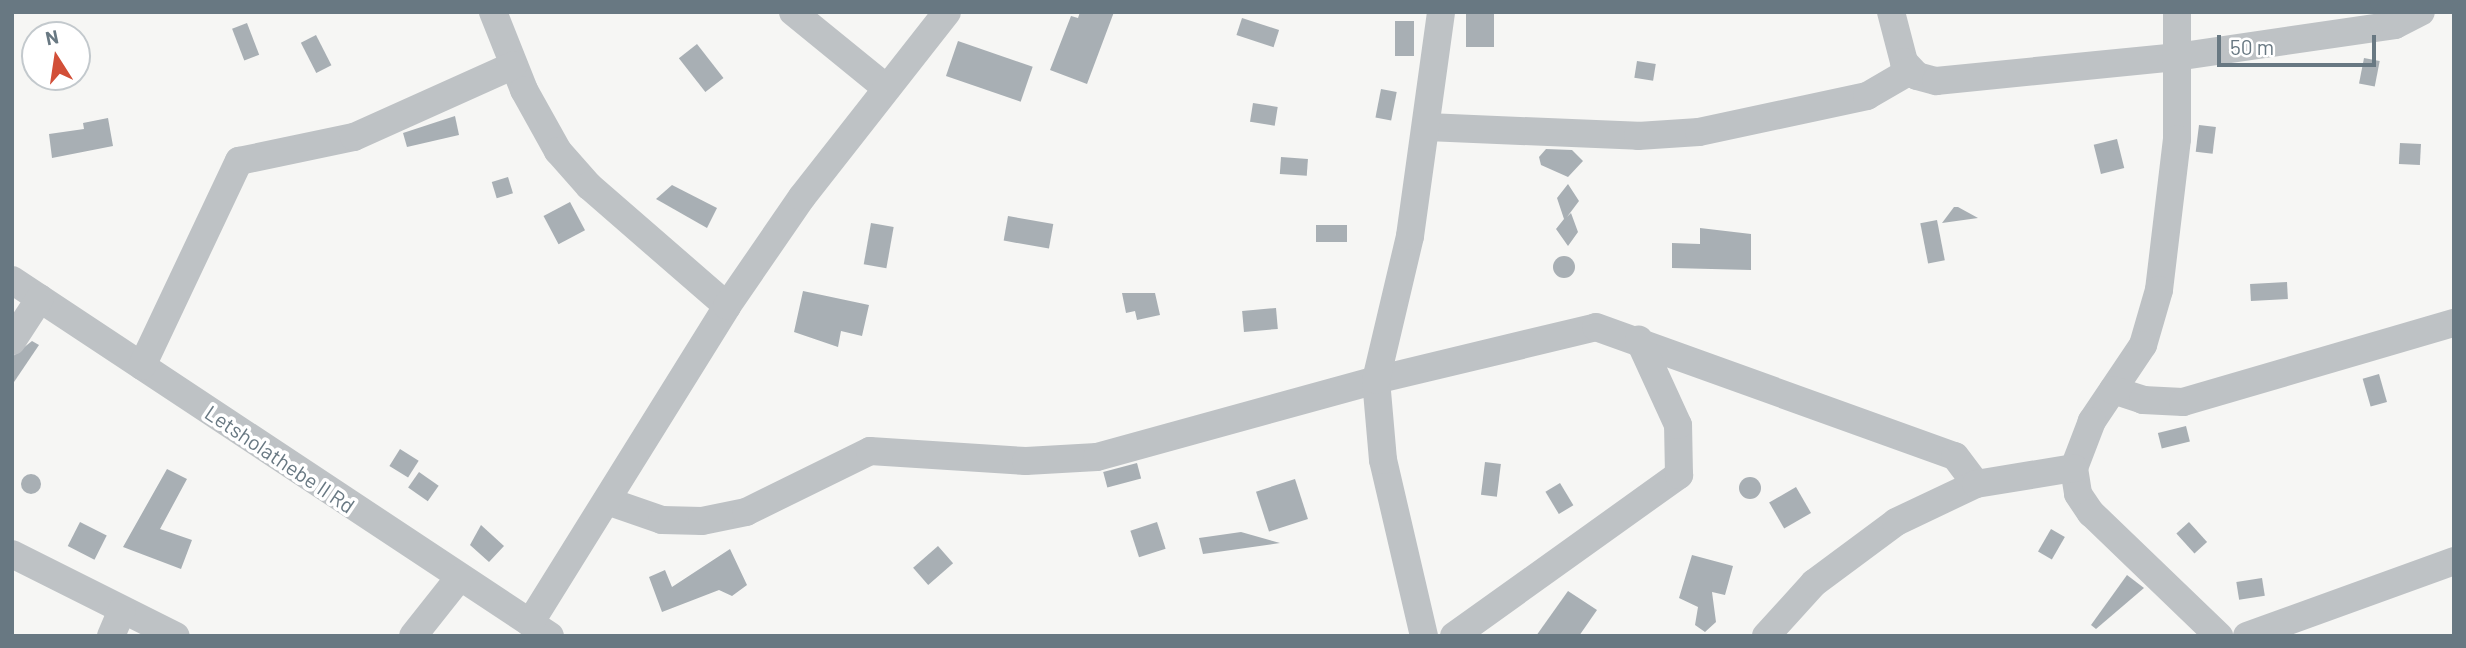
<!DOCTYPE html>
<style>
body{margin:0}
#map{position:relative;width:2466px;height:648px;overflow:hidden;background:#f6f6f4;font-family:Barlow,sans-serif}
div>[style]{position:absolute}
.building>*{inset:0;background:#a8afb4;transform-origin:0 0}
.round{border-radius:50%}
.minor>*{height:28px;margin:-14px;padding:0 14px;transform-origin:14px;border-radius:14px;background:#bec2c5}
span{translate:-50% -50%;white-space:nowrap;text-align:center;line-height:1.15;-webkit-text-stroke:7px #fff;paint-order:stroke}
.street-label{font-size:21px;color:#687882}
.frame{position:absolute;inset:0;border:14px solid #687882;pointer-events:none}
.north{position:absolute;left:21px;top:21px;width:70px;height:70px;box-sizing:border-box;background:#fff;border:2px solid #c3c9cd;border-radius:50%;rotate:348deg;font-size:19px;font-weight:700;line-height:28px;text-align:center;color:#687882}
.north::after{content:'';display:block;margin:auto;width:24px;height:32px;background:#d24f38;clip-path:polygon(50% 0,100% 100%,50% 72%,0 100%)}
.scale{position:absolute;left:2217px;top:35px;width:159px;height:32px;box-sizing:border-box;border:4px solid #687882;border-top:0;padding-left:9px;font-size:21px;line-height:24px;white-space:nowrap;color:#687882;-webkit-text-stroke:5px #fff;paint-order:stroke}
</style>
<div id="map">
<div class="building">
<i style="clip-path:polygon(1080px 12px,1114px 12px,1087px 84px,1050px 70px,1071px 16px,1078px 18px)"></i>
<i style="left:1466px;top:12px;width:28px;height:35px"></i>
<i style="left:1242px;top:18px;width:39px;height:18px;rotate:18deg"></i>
<i style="left:1395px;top:21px;width:19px;height:35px"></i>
<i style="left:247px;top:23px;width:34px;height:16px;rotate:69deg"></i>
<i style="left:316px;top:35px;width:34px;height:17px;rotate:63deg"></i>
<i style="left:958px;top:41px;width:79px;height:37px;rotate:19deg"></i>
<i style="left:697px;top:44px;width:43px;height:23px;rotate:52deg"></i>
<i style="left:2364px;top:58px;width:16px;height:26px;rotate:11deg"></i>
<i style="left:1637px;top:61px;width:19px;height:17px;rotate:9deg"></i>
<i style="left:1381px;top:89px;width:16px;height:29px;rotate:11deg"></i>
<i style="left:1253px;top:103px;width:25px;height:19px;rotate:9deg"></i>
<i style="clip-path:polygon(455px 116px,459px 135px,407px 147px,403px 133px)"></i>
<i style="clip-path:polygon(108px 118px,113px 146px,52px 158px,49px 134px,84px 129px,83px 123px)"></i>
<i style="left:2199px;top:125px;width:17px;height:27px;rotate:7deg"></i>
<i style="left:2117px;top:139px;width:30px;height:24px;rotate:76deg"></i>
<i style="left:2400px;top:143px;width:21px;height:21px;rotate:3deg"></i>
<i style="clip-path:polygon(1546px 149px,1572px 150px,1583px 161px,1568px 177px,1541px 165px,1539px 157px)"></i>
<i style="left:1281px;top:157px;width:27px;height:17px;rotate:4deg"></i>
<i style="left:508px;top:177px;width:17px;height:17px;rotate:73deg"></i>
<i style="clip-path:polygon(1568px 184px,1579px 201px,1567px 217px,1571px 213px,1578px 232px,1568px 246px,1556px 229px,1564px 219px,1557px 198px)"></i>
<i style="clip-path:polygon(672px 185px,717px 208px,707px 228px,656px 199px)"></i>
<i style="left:570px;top:202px;width:32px;height:30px;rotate:62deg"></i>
<i style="clip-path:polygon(1954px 207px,1958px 207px,1978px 218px,1942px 223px)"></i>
<i style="left:1008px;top:216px;width:46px;height:25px;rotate:10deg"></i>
<i style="left:1937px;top:220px;width:41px;height:17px;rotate:79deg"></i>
<i style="left:871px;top:223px;width:23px;height:42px;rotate:10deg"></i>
<i style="left:1347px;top:225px;width:17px;height:31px;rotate:90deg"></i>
<i style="clip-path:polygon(1700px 228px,1751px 234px,1751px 270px,1672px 268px,1672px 243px,1700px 244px)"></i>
<i class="round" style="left:1553px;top:256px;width:22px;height:22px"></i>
<i style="left:2287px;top:282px;width:17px;height:37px;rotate:87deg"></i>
<i style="clip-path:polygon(803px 291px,869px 305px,862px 336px,841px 331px,838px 347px,794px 332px)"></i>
<i style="clip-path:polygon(1122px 293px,1155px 293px,1160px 315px,1137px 320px,1135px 311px,1126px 313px)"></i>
<i style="left:1276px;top:308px;width:21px;height:34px;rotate:85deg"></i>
<i style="clip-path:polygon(32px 341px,39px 345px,12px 385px,12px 357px)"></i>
<i style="left:2379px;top:374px;width:29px;height:17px;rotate:74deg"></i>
<i style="left:2186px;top:426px;width:16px;height:29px;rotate:76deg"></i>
<i style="left:400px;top:449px;width:22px;height:20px;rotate:32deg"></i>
<i style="left:1485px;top:462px;width:16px;height:33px;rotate:7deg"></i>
<i style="left:1137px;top:463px;width:16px;height:35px;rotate:75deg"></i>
<i style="clip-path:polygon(167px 469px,187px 479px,160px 529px,192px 540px,181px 569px,123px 547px)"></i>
<i style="left:419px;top:472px;width:24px;height:19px;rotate:35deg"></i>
<i class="round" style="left:21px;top:474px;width:20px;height:20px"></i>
<i class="round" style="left:1739px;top:477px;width:22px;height:22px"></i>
<i style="left:1295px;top:479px;width:42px;height:41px;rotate:72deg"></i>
<i style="left:1560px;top:483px;width:26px;height:17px;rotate:59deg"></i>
<i style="left:1796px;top:487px;width:30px;height:31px;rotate:60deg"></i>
<i style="left:80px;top:522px;width:30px;height:27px;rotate:27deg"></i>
<i style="left:1157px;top:522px;width:28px;height:28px;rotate:72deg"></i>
<i style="left:2189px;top:522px;width:27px;height:17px;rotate:48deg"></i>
<i style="clip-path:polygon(481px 525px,504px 546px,489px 562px,470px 545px)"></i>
<i style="left:2051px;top:529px;width:16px;height:26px;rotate:30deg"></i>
<i style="clip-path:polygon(1241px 532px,1280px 543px,1203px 554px,1199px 538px)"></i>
<i style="left:938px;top:546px;width:23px;height:33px;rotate:49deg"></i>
<i style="clip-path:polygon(730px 549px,747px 585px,732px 596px,719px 590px,662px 612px,649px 577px,665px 570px,672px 587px)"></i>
<i style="clip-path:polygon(1692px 555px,1733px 566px,1725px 595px,1712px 592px,1716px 622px,1705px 632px,1695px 625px,1698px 607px,1679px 598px)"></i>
<i style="clip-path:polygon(2127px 575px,2144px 588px,2096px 629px,2091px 625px)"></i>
<i style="left:2262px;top:578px;width:18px;height:26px;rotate:81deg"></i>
<i style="clip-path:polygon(1568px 591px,1597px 610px,1579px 636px,1536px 636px)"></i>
</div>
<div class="minor">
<i style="left:493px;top:12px;width:84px;rotate:68.3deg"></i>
<i style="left:524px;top:90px;width:70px;rotate:60.9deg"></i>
<i style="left:558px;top:151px;width:47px;rotate:48.5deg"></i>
<i style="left:589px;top:186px;width:183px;rotate:41deg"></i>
<i style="left:793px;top:12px;width:119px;rotate:39.2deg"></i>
<i style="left:1891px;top:12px;width:52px;rotate:75.4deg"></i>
<i style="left:1904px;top:62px;width:19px;rotate:47deg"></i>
<i style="left:1917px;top:76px;width:20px;rotate:15deg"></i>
<i style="left:1936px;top:81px;width:241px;rotate:-5.7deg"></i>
<i style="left:2176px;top:57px;width:221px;rotate:-8.3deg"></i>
<i style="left:2395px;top:25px;width:29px;rotate:-27deg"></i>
<i style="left:2177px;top:12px;width:127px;rotate:90deg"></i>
<i style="left:2177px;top:139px;width:152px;rotate:96.8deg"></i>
<i style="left:2159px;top:290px;width:57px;rotate:106.2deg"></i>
<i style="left:2143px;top:345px;width:92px;rotate:123.9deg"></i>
<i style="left:2092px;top:421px;width:50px;rotate:111deg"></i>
<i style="left:2074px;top:468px;width:26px;rotate:81deg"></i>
<i style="left:2078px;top:494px;width:23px;rotate:56deg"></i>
<i style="left:2091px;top:513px;width:178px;rotate:43.9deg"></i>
<i style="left:1427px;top:127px;width:211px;rotate:2.4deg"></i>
<i style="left:1638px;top:136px;width:61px;rotate:-3.8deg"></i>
<i style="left:1699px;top:132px;width:172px;rotate:-12.1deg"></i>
<i style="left:1867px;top:96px;width:50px;rotate:-30.2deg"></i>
<i style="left:12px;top:280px;width:645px;rotate:33.49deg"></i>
<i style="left:12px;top:341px;width:51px;rotate:-56.9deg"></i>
<i style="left:142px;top:366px;width:227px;rotate:-64.7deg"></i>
<i style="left:239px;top:161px;width:117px;rotate:-11.8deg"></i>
<i style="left:354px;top:137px;width:175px;rotate:-24.2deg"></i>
<i style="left:2113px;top:390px;width:32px;rotate:18deg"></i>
<i style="left:2143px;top:400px;width:40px;rotate:2.9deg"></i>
<i style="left:2183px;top:402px;width:282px;rotate:-16.3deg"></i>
<i style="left:610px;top:502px;width:55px;rotate:19.1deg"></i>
<i style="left:662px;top:520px;width:40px;rotate:1.4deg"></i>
<i style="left:702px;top:521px;width:45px;rotate:-11.6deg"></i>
<i style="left:746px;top:512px;width:138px;rotate:-26.2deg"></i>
<i style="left:870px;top:451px;width:156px;rotate:3.7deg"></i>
<i style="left:1026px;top:461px;width:71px;rotate:-3.2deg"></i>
<i style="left:1097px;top:457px;width:289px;rotate:-15.4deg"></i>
<i style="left:1376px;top:380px;width:226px;rotate:-13.5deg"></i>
<i style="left:1596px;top:327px;width:381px;rotate:19.8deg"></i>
<i style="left:1955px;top:456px;width:35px;rotate:53deg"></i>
<i style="left:12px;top:554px;width:183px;rotate:26.6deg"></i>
<i style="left:530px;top:623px;width:373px;rotate:-58.1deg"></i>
<i style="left:727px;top:306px;width:132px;rotate:-55.5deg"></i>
<i style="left:802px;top:197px;width:235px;rotate:-51.9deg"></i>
<i style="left:111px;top:636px;width:28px;rotate:-67deg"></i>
<i style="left:413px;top:636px;width:74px;rotate:-51.6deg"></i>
<i style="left:1424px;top:636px;width:181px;rotate:-103.1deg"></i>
<i style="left:1383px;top:460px;width:80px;rotate:-95deg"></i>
<i style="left:1376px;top:380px;width:148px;rotate:-76.7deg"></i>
<i style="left:1410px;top:236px;width:226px;rotate:-82.1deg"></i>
<i style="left:1454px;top:636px;width:277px;rotate:-35.6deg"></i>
<i style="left:1679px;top:475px;width:50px;rotate:-91.1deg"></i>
<i style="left:1678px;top:425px;width:94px;rotate:-114.6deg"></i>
<i style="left:1766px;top:636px;width:72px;rotate:-47.8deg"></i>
<i style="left:1814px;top:583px;width:102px;rotate:-36.6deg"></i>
<i style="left:1896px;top:522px;width:89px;rotate:-25.4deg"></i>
<i style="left:1976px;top:484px;width:99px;rotate:-9.3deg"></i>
<i style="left:2247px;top:636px;width:220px;rotate:-19.9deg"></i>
</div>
<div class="street-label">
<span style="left:280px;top:459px;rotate:34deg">Letsholathebe II Rd</span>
</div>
<div class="frame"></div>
<div class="north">N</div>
<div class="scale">50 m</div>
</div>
